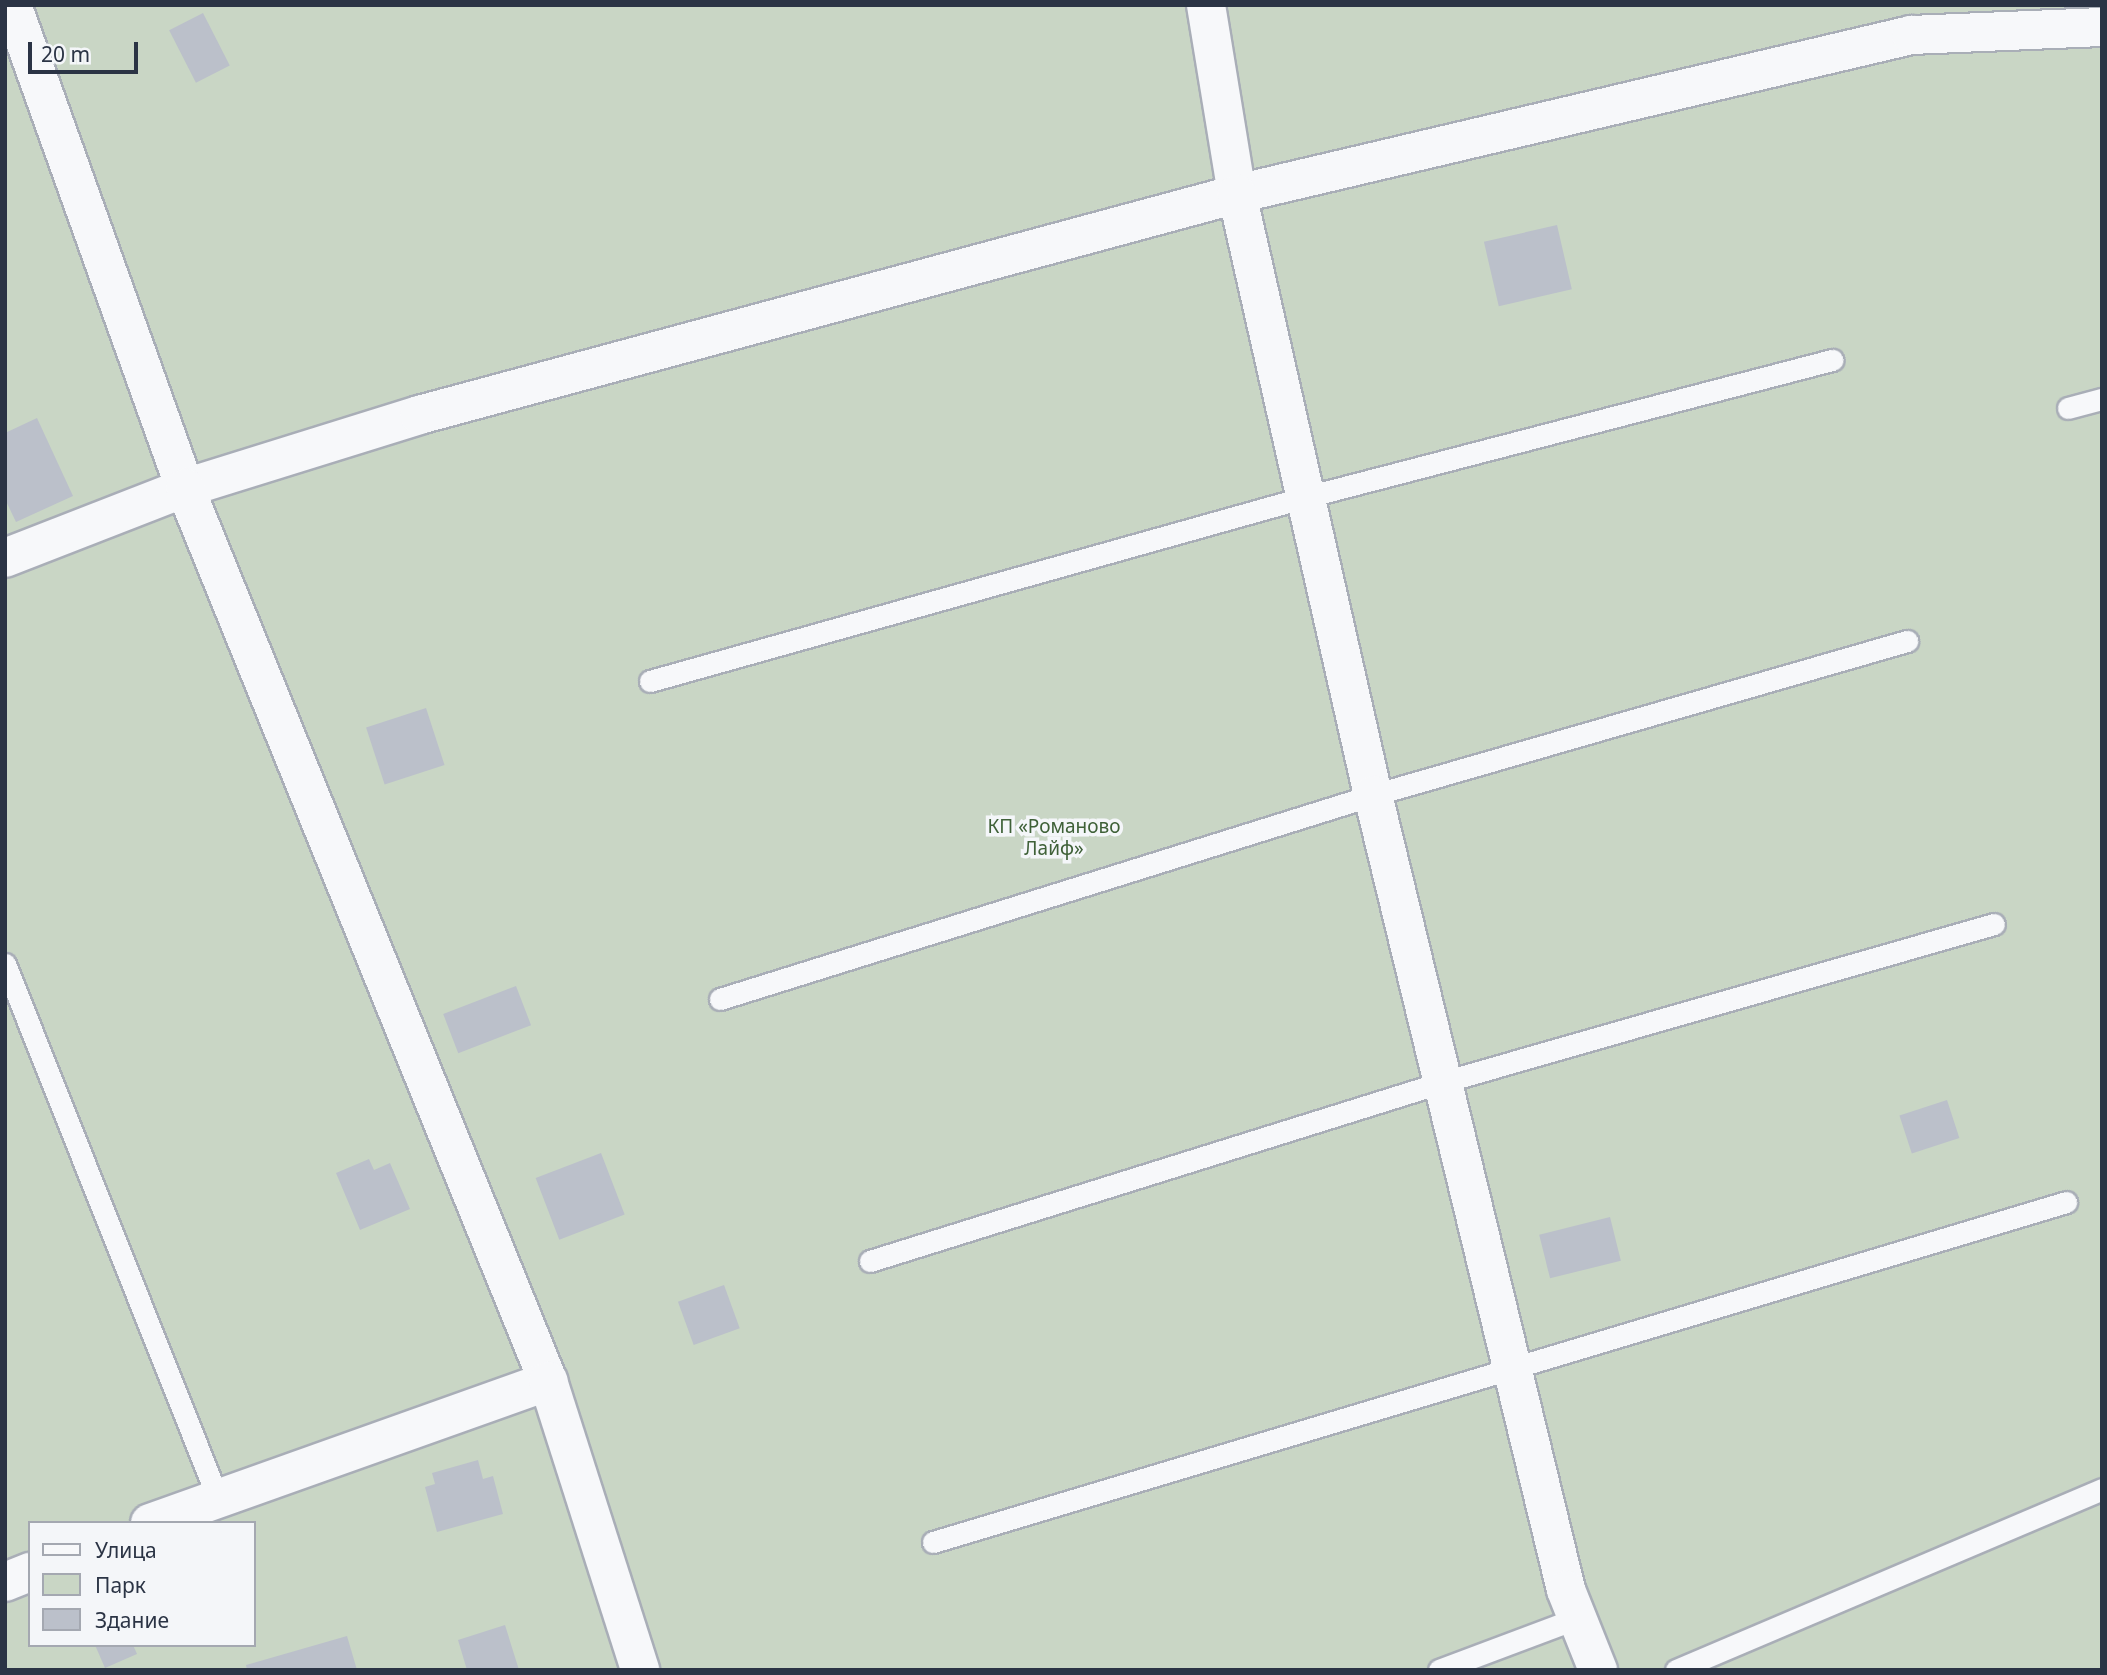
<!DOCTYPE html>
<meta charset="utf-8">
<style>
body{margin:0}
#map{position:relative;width:2107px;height:1675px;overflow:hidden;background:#e4e7ec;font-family:"Noto Sans",sans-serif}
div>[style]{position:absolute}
.green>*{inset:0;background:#c9d6c5}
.building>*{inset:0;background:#bbc0ca;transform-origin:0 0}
.roads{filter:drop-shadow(2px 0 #a9aeb7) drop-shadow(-2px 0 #a9aeb7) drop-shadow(0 2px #a9aeb7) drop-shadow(0 -2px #a9aeb7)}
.lane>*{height:21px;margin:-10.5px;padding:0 10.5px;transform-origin:10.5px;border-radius:10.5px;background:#f7f8fa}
.street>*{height:38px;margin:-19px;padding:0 19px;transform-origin:19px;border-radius:19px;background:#f7f8fa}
span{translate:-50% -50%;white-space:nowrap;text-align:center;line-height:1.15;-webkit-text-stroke:7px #f4f6f9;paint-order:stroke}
.park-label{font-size:19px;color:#3f6138}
.frame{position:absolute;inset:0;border:7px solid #2b3445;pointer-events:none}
.legend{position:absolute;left:28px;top:1521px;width:228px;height:126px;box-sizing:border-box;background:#f4f6f9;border:2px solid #a4a8b1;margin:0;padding:9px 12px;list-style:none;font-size:21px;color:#2b3445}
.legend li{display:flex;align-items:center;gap:14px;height:35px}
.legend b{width:35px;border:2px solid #a4a8b1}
.scale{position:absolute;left:28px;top:42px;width:110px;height:32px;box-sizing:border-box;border:4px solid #2b3445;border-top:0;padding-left:9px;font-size:21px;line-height:24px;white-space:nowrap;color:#2b3445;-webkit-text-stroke:5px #f4f6f9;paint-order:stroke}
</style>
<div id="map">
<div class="green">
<i style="clip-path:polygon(evenodd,5px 5px,2102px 5px,2102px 1670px,5px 1670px,5px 5px,30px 1523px,254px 1523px,254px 1645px,30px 1645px,30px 1523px)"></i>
</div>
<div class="building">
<i style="left:203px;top:13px;width:59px;height:38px;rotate:63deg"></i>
<i style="left:1557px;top:225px;width:66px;height:75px;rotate:77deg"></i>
<i style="clip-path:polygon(37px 418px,73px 496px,16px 522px,5px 499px,5px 433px)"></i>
<i style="left:426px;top:708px;width:60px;height:63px;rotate:72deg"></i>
<i style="left:516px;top:986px;width:42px;height:78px;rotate:69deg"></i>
<i style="left:1947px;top:1100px;width:40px;height:50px;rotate:72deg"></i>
<i style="left:601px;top:1153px;width:66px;height:70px;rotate:69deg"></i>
<i style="clip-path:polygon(369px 1159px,374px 1170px,390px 1163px,410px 1209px,360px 1230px,336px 1173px)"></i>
<i style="left:1610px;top:1217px;width:45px;height:73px;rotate:76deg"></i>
<i style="left:724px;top:1285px;width:46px;height:49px;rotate:70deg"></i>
<i style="clip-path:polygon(478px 1460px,483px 1479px,493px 1476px,503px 1514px,437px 1532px,425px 1487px,435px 1484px,432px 1473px)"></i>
<i style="clip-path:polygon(505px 1625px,519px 1670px,467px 1670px,458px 1640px)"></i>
<i style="clip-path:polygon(347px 1636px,357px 1670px,247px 1670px,246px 1665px)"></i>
<i style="clip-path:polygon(95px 1645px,133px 1645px,137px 1654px,105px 1668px)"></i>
</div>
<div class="roads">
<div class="lane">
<i style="left:2068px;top:408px;width:35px;rotate:-15deg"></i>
<i style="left:650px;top:681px;width:681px;rotate:-15.67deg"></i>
<i style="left:1306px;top:497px;width:544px;rotate:-14.6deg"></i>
<i style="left:5px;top:964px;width:573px;rotate:68.27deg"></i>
<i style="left:720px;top:999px;width:684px;rotate:-17.35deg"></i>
<i style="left:1373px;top:795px;width:556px;rotate:-16.09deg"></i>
<i style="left:870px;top:1261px;width:600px;rotate:-17.35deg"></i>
<i style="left:1443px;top:1082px;width:573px;rotate:-16deg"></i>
<i style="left:933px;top:1542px;width:1183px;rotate:-16.7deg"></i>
<i style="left:1439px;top:1670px;width:147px;rotate:-20.6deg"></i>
<i style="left:1676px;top:1670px;width:463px;rotate:-23deg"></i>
</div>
<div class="street">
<i style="left:12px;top:5px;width:513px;rotate:70.29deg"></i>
<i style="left:185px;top:488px;width:245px;rotate:-17.3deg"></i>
<i style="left:419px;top:415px;width:847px;rotate:-15.12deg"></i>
<i style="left:1237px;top:194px;width:693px;rotate:-13.27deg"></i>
<i style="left:1911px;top:35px;width:191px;rotate:-2.4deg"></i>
<i style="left:1206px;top:5px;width:192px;rotate:80.7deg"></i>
<i style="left:1237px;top:194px;width:616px;rotate:77.25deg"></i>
<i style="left:1373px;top:795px;width:818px;rotate:76.35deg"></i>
<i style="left:1566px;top:1590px;width:86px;rotate:68.2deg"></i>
<i style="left:5px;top:558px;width:193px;rotate:-21.3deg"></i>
<i style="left:185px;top:488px;width:964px;rotate:67.88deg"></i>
<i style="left:150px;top:1523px;width:423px;rotate:-19.6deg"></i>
<i style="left:548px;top:1381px;width:303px;rotate:72.3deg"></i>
<i style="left:5px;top:1582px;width:27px;rotate:-22deg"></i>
</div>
</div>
<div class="park-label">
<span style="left:1054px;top:838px">КП «Романово<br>Лайф»</span>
</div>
<div class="frame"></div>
<ul class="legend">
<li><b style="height:9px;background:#f7f8fa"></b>Улица</li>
<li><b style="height:19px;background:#c9d6c5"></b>Парк</li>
<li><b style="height:19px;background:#bbc0ca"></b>Здание</li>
</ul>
<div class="scale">20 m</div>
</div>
